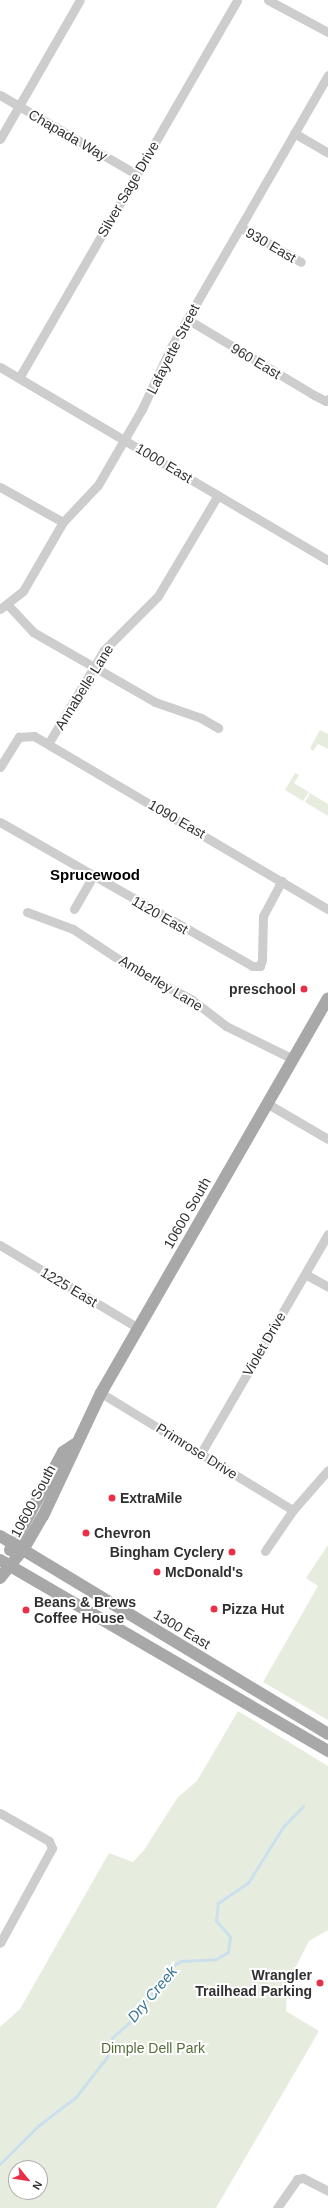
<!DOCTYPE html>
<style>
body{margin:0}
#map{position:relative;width:328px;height:2208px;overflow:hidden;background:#fff;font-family:Arial,sans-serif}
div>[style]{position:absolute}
.green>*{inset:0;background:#e7edde}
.stream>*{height:2.5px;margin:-1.25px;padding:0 1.25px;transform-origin:1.25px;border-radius:1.25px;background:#cae1ed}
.minor>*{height:9px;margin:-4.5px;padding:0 4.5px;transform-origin:4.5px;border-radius:4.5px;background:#cdcdcd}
.major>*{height:12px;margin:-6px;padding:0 6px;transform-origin:6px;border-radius:6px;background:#a8a8a8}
.dots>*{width:11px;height:11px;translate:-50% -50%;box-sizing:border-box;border:2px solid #fff;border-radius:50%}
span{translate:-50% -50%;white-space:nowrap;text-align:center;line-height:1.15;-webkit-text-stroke:4px #fff;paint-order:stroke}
.street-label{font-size:14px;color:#303030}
.poi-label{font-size:14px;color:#303030;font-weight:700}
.right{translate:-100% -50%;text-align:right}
.left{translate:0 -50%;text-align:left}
.park-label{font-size:14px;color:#566d3c}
.neighbourhood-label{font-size:15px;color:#000;font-weight:700}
.water-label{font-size:15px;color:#3c7794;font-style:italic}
.north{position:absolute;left:8px;top:2160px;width:40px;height:40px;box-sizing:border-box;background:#fff;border:1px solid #acacac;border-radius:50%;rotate:120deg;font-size:11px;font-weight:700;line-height:16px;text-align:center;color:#303030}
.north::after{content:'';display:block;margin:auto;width:14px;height:18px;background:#e83148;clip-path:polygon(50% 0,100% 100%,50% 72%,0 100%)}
</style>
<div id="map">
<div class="green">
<i style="clip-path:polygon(320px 730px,328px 734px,328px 749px,318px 744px,313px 751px,310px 748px)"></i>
<i style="clip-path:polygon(295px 773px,299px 775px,294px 783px,309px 792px,303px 801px,285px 790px)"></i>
<i style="clip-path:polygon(310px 793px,328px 804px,328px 816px,305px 802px)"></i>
<i style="clip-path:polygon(328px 1545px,328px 1720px,263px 1682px,318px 1586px,306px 1578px)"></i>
<i style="clip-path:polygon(evenodd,238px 1711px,328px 1766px,328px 1930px,309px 1941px,287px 1984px,286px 2011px,319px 2031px,216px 2208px,0 2208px,0 2027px,20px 2009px,109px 1853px,133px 1862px,144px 1850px,178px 1797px,197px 1781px,238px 1711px,16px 2168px,40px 2168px,40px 2192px,16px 2192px,16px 2168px)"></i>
</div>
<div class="stream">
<i style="left:0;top:2164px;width:54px;rotate:-45deg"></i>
<i style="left:38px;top:2126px;width:48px;rotate:-37.3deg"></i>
<i style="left:76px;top:2097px;width:51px;rotate:-52.2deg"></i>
<i style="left:107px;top:2057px;width:20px;rotate:-75deg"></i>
<i style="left:112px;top:2038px;width:30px;rotate:-42deg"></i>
<i style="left:134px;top:2018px;width:63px;rotate:-54deg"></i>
<i style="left:171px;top:1967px;width:12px;rotate:-31deg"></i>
<i style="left:181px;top:1961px;width:35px;rotate:-3deg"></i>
<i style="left:216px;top:1959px;width:14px;rotate:-30deg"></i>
<i style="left:228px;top:1952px;width:15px;rotate:-82deg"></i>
<i style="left:230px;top:1937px;width:21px;rotate:-131deg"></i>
<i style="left:216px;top:1921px;width:18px;rotate:-84deg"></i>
<i style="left:218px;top:1903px;width:36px;rotate:-34deg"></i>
<i style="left:248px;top:1883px;width:66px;rotate:-58deg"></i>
<i style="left:283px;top:1827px;width:29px;rotate:-46deg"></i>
</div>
<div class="minor">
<i style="left:268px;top:0;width:68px;rotate:28.1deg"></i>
<i style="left:0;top:95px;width:157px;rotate:30.2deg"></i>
<i style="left:294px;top:133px;width:39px;rotate:30deg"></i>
<i style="left:0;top:139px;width:160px;rotate:-60.1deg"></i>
<i style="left:240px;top:227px;width:70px;rotate:29.8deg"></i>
<i style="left:187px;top:319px;width:148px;rotate:30.9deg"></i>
<i style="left:314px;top:395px;width:13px;rotate:27deg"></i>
<i style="left:326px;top:401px;width:3px;rotate:-45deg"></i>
<i style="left:0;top:367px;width:381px;rotate:30.5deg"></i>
<i style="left:19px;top:378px;width:436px;rotate:-60deg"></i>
<i style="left:0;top:487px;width:72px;rotate:29.1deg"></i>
<i style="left:8px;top:605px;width:37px;rotate:47deg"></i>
<i style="left:33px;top:632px;width:141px;rotate:29.8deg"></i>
<i style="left:155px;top:702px;width:49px;rotate:19.2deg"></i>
<i style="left:201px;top:718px;width:20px;rotate:30deg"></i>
<i style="left:0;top:609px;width:29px;rotate:-38deg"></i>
<i style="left:23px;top:591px;width:80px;rotate:-59.9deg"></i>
<i style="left:63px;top:522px;width:51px;rotate:-46.6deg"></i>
<i style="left:98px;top:485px;width:88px;rotate:-59.9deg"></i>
<i style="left:142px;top:409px;width:68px;rotate:-64.9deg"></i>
<i style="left:171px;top:347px;width:314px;rotate:-60deg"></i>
<i style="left:48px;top:744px;width:109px;rotate:-59.2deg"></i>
<i style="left:104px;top:650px;width:76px;rotate:-45deg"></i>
<i style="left:158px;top:596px;width:117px;rotate:-59.3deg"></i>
<i style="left:0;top:767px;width:36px;rotate:-58deg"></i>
<i style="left:19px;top:737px;width:15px;rotate:-4deg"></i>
<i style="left:34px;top:736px;width:341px;rotate:30.5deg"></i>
<i style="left:0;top:822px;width:290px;rotate:29.7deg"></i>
<i style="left:252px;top:966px;width:8px"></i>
<i style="left:260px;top:966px;width:6px;rotate:-72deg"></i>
<i style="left:262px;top:960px;width:44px;rotate:-88.7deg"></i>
<i style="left:263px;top:916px;width:40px;rotate:-62deg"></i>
<i style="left:74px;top:909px;width:38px;rotate:-60deg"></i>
<i style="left:27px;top:912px;width:49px;rotate:20.3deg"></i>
<i style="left:73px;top:929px;width:71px;rotate:33.5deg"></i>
<i style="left:132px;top:968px;width:67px;rotate:27.7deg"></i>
<i style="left:191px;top:999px;width:44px;rotate:37.6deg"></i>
<i style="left:226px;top:1026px;width:75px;rotate:26.2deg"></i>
<i style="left:268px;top:1104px;width:69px;rotate:30.3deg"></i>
<i style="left:0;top:1245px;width:161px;rotate:31deg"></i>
<i style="left:305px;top:1274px;width:26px;rotate:29deg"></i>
<i style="left:101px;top:1393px;width:225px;rotate:31.4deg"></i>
<i style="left:201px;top:1453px;width:253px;rotate:-59.9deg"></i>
<i style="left:265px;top:1551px;width:50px;rotate:-55.7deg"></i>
<i style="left:293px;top:1510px;width:53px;rotate:-48.8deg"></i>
<i style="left:0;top:1813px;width:56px;rotate:29.7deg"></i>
<i style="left:49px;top:1841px;width:8px;rotate:67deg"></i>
<i style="left:52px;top:1848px;width:108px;rotate:118.7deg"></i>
<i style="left:277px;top:2208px;width:35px;rotate:-55deg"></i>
<i style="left:297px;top:2179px;width:6px;rotate:-9deg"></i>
<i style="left:303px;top:2178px;width:28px;rotate:27deg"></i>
</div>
<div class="major">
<i style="left:0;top:1536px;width:383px;rotate:31.1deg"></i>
<i style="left:10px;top:1550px;width:111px;rotate:-61.6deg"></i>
<i style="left:63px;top:1452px;width:14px;rotate:-34deg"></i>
<i style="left:0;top:1560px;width:380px;rotate:30.2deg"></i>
<i style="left:0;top:1578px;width:36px;rotate:-51deg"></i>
<i style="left:23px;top:1550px;width:39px;rotate:-60deg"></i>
<i style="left:43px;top:1516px;width:136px;rotate:-64.8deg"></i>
<i style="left:101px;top:1393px;width:455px;rotate:-60.1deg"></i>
</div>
<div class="dots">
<i style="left:304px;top:989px;background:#e83148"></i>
<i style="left:112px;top:1498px;background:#e83148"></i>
<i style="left:86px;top:1533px;background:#e83148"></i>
<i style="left:232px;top:1552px;background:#e83148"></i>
<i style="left:157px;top:1572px;background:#e83148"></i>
<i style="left:214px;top:1609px;background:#e83148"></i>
<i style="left:26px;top:1610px;background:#e83148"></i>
<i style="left:320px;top:1983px;background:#e83148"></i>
</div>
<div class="street-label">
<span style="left:68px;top:135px;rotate:30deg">Chapada Way</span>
<span style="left:128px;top:189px;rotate:-60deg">Silver Sage Drive</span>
<span style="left:271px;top:245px;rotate:30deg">930 East</span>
<span style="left:173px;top:349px;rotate:-63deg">Lafayette Street</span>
<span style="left:256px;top:361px;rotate:31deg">960 East</span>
<span style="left:164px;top:463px;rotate:31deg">1000 East</span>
<span style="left:84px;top:687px;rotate:-58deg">Annabelle Lane</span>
<span style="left:177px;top:819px;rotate:30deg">1090 East</span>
<span style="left:160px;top:915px;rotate:30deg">1120 East</span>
<span style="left:161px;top:983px;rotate:31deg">Amberley Lane</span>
<span style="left:187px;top:1213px;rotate:-60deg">10600 South</span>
<span style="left:69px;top:1287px;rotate:31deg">1225 East</span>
<span style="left:264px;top:1344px;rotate:-60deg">Violet Drive</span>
<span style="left:197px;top:1451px;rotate:32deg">Primrose Drive</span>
<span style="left:33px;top:1501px;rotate:-62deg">10600 South</span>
<span style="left:182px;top:1629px;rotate:31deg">1300 East</span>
</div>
<div class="poi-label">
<span class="right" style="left:296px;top:989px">preschool</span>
<span class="left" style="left:120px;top:1498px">ExtraMile</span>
<span class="left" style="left:94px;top:1533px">Chevron</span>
<span class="right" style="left:224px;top:1552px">Bingham Cyclery</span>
<span class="left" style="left:165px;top:1572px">McDonald's</span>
<span class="left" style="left:34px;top:1610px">Beans &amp; Brews<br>Coffee House</span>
<span class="left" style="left:222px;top:1609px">Pizza Hut</span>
<span class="right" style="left:312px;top:1983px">Wrangler<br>Trailhead Parking</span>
</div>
<div class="park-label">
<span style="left:153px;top:2048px">Dimple Dell Park</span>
</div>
<div class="neighbourhood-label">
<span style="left:95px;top:875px">Sprucewood</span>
</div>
<div class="water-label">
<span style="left:152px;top:1994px;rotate:-50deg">Dry Creek</span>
</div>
<div class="north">N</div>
</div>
